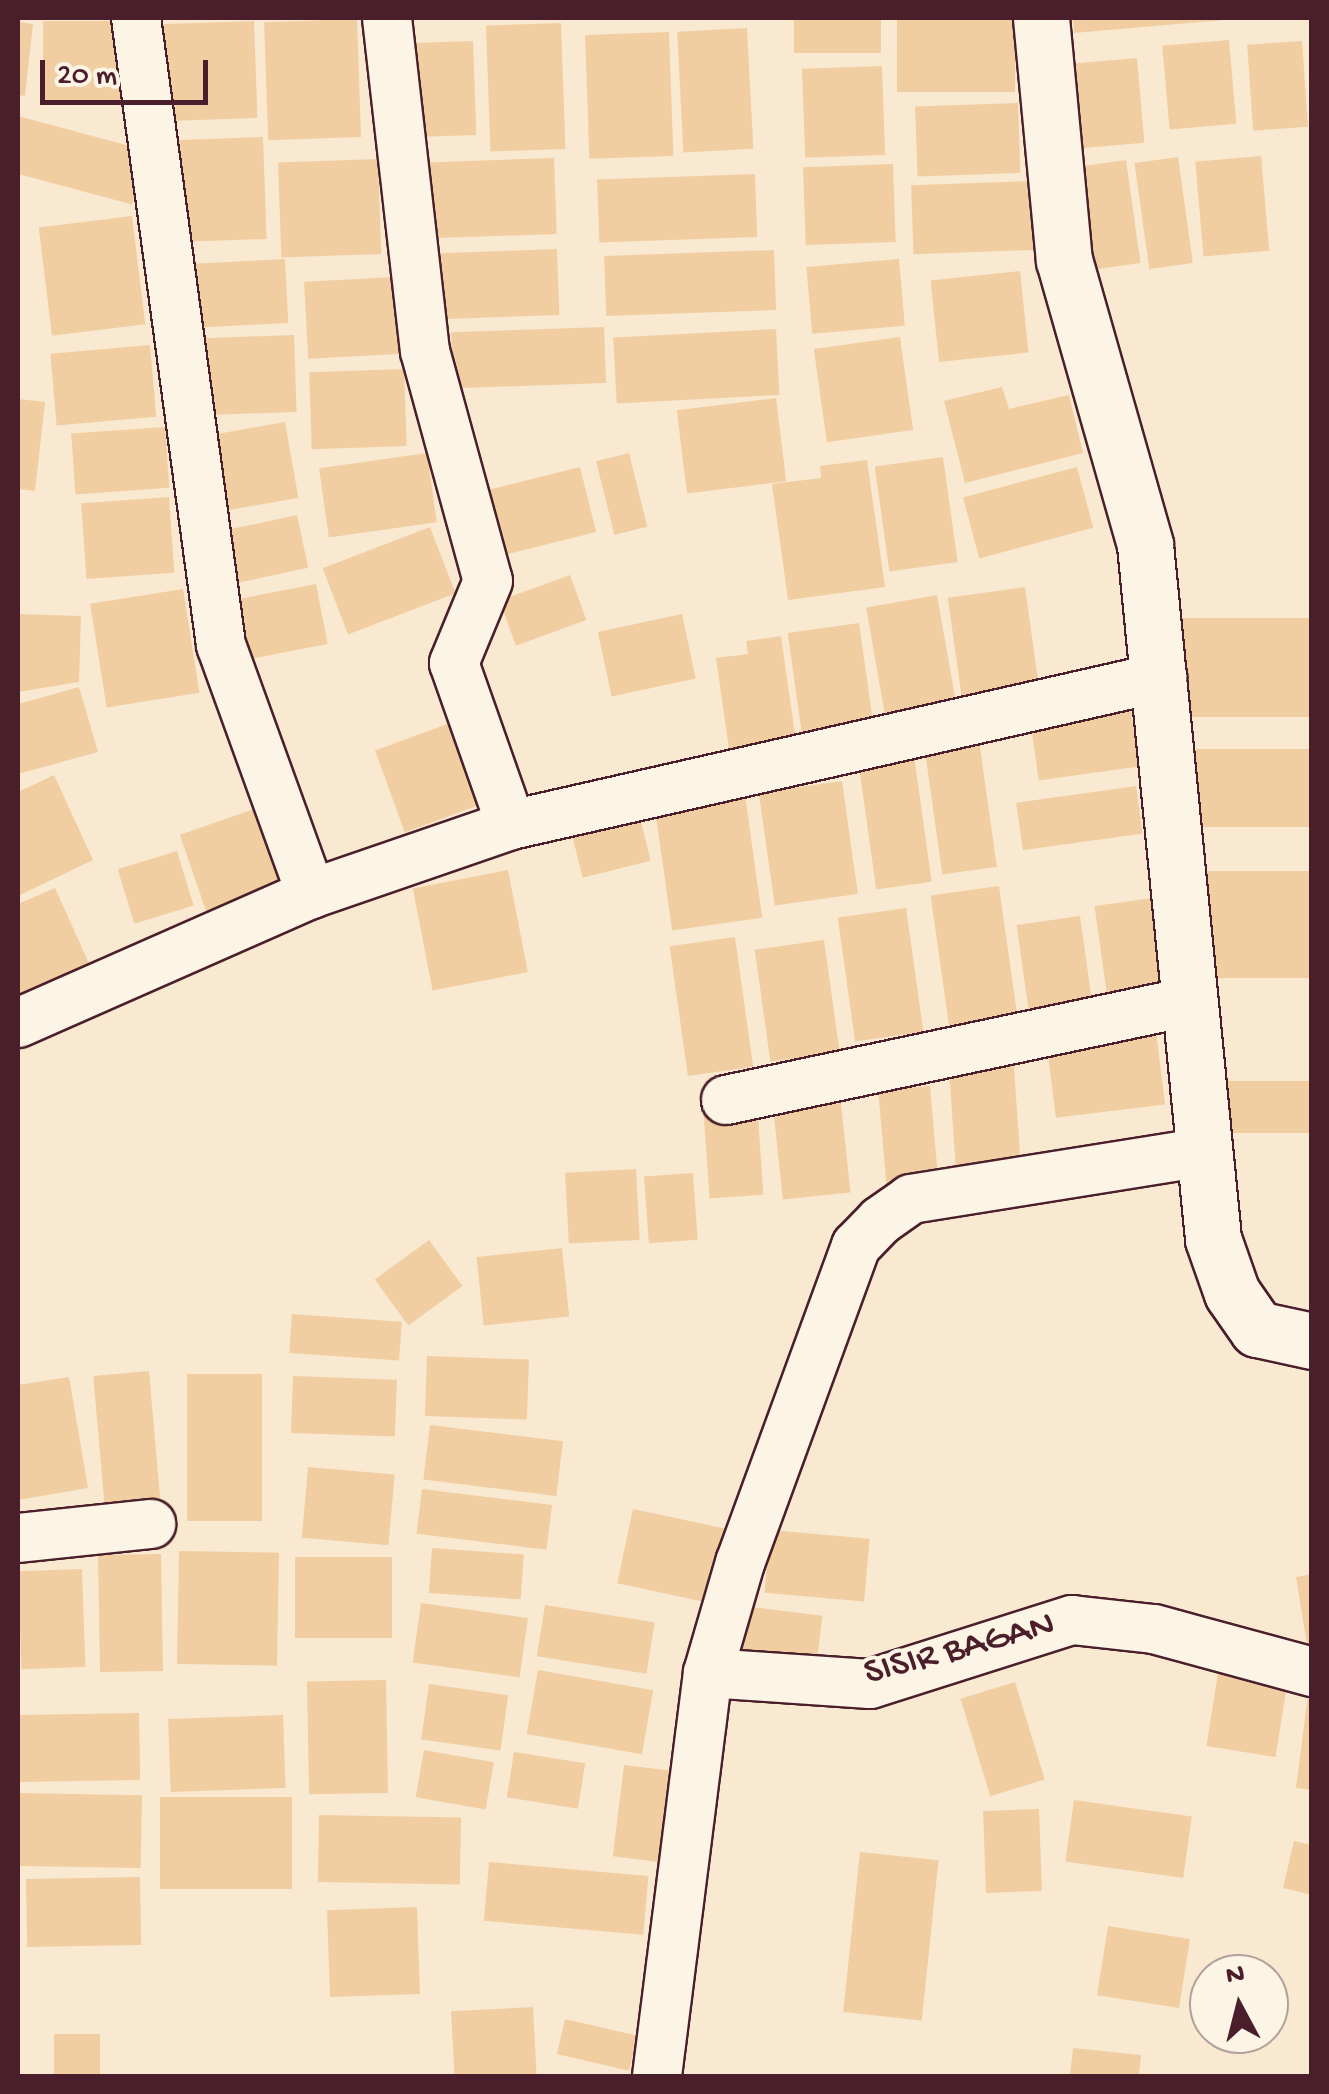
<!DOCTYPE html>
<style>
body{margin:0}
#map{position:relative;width:1329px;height:2094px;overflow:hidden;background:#f9e9d1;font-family:"Gochi Hand",sans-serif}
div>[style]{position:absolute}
.building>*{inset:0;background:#f1cea2;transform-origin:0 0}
.roads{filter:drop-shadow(2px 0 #4a1f2b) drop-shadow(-2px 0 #4a1f2b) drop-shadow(0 2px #4a1f2b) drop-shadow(0 -2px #4a1f2b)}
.minor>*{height:48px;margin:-24px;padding:0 24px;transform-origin:24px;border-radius:24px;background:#fcf5e5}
.tertiary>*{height:55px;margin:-27.5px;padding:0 27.5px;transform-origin:27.5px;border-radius:27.5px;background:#fcf5e5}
span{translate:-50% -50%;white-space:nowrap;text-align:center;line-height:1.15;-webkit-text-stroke:8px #fcf5e5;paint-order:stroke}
.street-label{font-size:38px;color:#4a1f2b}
.frame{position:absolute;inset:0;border:20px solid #4a1f2b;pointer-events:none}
.north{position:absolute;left:1189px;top:1954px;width:100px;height:100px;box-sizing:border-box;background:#fcf5e5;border:2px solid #b59f9b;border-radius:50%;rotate:353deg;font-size:28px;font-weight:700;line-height:40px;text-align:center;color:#4a1f2b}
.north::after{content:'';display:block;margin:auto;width:35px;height:45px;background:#4a1f2b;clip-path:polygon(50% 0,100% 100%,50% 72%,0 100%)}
.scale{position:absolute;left:40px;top:60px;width:168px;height:45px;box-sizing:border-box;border:5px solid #4a1f2b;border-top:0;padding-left:12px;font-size:30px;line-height:35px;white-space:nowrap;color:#4a1f2b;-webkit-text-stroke:8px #fcf5e5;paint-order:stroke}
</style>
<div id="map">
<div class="building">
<i style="left:794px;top:18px;width:87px;height:35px"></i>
<i style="left:897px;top:18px;width:118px;height:74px"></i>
<i style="clip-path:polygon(1073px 18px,1224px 18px,1224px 20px,1074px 33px)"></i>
<i style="left:357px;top:19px;width:118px;height:93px;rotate:88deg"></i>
<i style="left:43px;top:21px;width:84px;height:82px"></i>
<i style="left:254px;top:21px;width:97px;height:95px;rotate:88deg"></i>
<i style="clip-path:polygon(18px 22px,33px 24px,25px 96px,18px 95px)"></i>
<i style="left:561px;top:23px;width:126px;height:75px;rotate:88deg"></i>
<i style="left:747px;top:28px;width:121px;height:70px;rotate:87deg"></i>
<i style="left:669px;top:32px;width:124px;height:84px;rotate:88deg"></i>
<i style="left:1229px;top:40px;width:84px;height:67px;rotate:85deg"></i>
<i style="left:473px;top:41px;width:94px;height:68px;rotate:88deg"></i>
<i style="left:1302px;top:41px;width:86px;height:55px;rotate:86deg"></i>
<i style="left:1137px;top:58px;width:85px;height:69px;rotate:85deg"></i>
<i style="left:882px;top:66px;width:89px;height:80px;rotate:88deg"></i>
<i style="left:1018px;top:103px;width:70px;height:103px;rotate:88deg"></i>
<i style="left:18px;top:116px;width:133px;height:56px;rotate:15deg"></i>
<i style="left:263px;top:137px;width:102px;height:90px;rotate:88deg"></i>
<i style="left:1261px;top:156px;width:95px;height:66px;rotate:85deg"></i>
<i style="left:1178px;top:157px;width:107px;height:44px;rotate:82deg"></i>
<i style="left:554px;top:158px;width:76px;height:140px;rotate:88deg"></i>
<i style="left:378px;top:159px;width:95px;height:100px;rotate:88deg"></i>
<i style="left:1126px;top:160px;width:104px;height:51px;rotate:82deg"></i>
<i style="left:893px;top:164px;width:78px;height:90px;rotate:88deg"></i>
<i style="left:755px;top:174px;width:63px;height:158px;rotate:88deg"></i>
<i style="left:1032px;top:181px;width:69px;height:121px;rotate:88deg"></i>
<i style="left:132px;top:216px;width:109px;height:94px;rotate:83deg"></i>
<i style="left:557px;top:249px;width:66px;height:127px;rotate:88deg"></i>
<i style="left:774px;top:250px;width:60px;height:170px;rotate:88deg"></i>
<i style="left:285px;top:259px;width:64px;height:102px;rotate:87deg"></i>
<i style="left:899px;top:259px;width:67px;height:93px;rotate:85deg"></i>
<i style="left:1020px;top:271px;width:82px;height:90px;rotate:84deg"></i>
<i style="left:395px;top:277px;width:77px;height:91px;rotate:87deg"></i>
<i style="left:604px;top:327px;width:56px;height:153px;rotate:88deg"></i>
<i style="left:776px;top:329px;width:66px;height:163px;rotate:87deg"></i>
<i style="left:294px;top:335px;width:77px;height:97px;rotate:88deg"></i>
<i style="left:900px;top:337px;width:94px;height:87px;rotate:82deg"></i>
<i style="left:150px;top:345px;width:72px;height:100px;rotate:85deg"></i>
<i style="left:404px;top:369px;width:77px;height:95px;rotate:88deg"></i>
<i style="clip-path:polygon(1002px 387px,1009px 409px,1069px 395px,1083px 453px,965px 483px,944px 401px)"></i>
<i style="left:776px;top:398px;width:84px;height:100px;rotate:83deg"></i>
<i style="clip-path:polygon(18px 399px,45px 402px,35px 491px,18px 489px)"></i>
<i style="left:285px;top:422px;width:77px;height:83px;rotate:80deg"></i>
<i style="left:165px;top:427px;width:61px;height:94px;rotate:86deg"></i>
<i style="left:427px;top:453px;width:70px;height:109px;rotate:82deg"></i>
<i style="left:629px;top:453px;width:76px;height:34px;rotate:76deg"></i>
<i style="left:943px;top:457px;width:106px;height:69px;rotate:82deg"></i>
<i style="clip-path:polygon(867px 460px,885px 587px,788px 600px,772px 484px,821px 478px,820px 466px)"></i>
<i style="left:580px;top:467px;width:67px;height:107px;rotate:76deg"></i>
<i style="left:1077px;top:467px;width:63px;height:118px;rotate:75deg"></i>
<i style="left:169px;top:497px;width:76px;height:88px;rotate:86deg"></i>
<i style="left:297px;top:515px;width:54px;height:87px;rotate:78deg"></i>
<i style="left:430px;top:527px;width:71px;height:115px;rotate:69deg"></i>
<i style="left:570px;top:575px;width:48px;height:75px;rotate:70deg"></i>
<i style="left:316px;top:584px;width:61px;height:97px;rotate:79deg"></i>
<i style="left:1025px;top:587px;width:111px;height:78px;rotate:82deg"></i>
<i style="left:183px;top:589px;width:105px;height:94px;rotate:81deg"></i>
<i style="left:937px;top:595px;width:117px;height:72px;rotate:80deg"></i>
<i style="clip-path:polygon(18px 614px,81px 616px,79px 682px,18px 692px)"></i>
<i style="left:682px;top:614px;width:66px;height:86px;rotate:78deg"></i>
<i style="left:1312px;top:618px;width:99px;height:132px;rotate:90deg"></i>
<i style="left:859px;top:623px;width:107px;height:72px;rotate:82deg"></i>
<i style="clip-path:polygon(781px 636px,797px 748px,730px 757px,716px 658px,748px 654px,746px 641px)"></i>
<i style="clip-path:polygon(79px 687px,98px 752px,18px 774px,18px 704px)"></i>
<i style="left:1131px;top:711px;width:56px;height:101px;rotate:82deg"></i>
<i style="left:453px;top:722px;width:87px;height:83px;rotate:70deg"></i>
<i style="left:979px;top:740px;width:128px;height:55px;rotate:82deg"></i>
<i style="left:1312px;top:749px;width:78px;height:117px;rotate:90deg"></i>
<i style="left:914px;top:756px;width:127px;height:56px;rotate:82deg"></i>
<i style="clip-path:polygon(54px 775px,93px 860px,18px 896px,18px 792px)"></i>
<i style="left:842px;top:781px;width:114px;height:84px;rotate:82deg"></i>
<i style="left:1136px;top:786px;width:48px;height:121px;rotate:82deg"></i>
<i style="left:745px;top:795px;width:124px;height:91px;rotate:82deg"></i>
<i style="left:263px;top:806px;width:93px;height:88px;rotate:71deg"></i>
<i style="left:640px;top:818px;width:44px;height:70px;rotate:76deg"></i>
<i style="left:177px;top:851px;width:57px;height:62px;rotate:73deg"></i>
<i style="left:508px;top:870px;width:104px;height:97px;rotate:79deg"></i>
<i style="left:1312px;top:871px;width:107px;height:116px;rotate:90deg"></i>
<i style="left:999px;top:886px;width:148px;height:69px;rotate:82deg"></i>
<i style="clip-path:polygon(55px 888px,92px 970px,18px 1002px,18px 904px)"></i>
<i style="left:1152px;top:898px;width:96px;height:58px;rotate:82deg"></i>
<i style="left:906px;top:908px;width:125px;height:69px;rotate:82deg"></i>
<i style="left:1080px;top:916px;width:85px;height:64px;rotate:82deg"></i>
<i style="left:735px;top:937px;width:131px;height:66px;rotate:82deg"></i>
<i style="left:824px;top:940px;width:113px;height:70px;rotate:82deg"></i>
<i style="left:1156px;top:1031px;width:74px;height:110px;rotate:83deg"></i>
<i style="left:1013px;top:1054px;width:120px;height:65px;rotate:86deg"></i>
<i style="left:1312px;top:1081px;width:52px;height:95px;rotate:90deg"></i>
<i style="left:930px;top:1086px;width:98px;height:52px;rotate:85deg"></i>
<i style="left:757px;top:1103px;width:92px;height:54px;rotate:86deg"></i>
<i style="left:841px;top:1103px;width:90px;height:68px;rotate:84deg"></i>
<i style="left:636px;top:1169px;width:71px;height:71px;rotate:87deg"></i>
<i style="left:693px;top:1173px;width:67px;height:49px;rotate:86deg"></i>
<i style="left:429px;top:1240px;width:57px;height:67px;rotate:54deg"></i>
<i style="left:562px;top:1248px;width:69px;height:86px;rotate:84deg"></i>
<i style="left:292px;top:1314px;width:110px;height:39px;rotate:4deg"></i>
<i style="left:427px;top:1356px;width:102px;height:60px;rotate:2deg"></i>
<i style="left:149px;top:1371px;width:135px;height:56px;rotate:85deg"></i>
<i style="left:187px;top:1374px;width:75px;height:147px"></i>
<i style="left:293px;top:1376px;width:104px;height:57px;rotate:2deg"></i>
<i style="clip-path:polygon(69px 1377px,88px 1488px,18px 1500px,18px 1385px)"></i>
<i style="left:430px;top:1425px;width:134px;height:55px;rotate:7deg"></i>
<i style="left:308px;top:1467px;width:87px;height:71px;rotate:5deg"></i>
<i style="left:422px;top:1489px;width:131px;height:45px;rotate:7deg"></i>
<i style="left:633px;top:1509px;width:99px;height:76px;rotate:12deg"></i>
<i style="left:770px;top:1530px;width:100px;height:63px;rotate:5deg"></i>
<i style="left:432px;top:1548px;width:92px;height:45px;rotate:4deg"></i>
<i style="left:179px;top:1551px;width:100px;height:113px;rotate:1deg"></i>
<i style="left:161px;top:1554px;width:117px;height:63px;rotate:89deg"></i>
<i style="left:392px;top:1557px;width:81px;height:97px;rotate:90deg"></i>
<i style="left:82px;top:1569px;width:98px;height:64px;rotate:88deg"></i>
<i style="clip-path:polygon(1312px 1574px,1312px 1657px,1309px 1657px,1296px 1577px)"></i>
<i style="left:421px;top:1603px;width:108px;height:60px;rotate:8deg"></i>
<i style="left:545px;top:1605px;width:111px;height:52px;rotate:9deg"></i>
<i style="left:743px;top:1606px;width:80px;height:55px;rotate:7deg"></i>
<i style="left:538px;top:1670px;width:117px;height:65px;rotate:10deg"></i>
<i style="left:1218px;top:1673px;width:70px;height:74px;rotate:9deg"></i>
<i style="left:386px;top:1680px;width:113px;height:79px;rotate:89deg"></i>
<i style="left:1015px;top:1682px;width:102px;height:57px;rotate:73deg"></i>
<i style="left:429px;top:1684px;width:80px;height:56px;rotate:8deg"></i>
<i style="clip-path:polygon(1308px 1695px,1312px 1696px,1312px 1790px,1296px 1788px)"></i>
<i style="left:139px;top:1713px;width:67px;height:121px;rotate:89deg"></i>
<i style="left:283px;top:1715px;width:73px;height:115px;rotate:88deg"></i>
<i style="left:424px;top:1750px;width:71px;height:48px;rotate:10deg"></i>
<i style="left:514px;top:1752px;width:72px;height:46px;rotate:9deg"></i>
<i style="left:624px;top:1765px;width:58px;height:92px;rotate:7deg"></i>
<i style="left:20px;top:1793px;width:122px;height:73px;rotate:1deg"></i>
<i style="left:292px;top:1797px;width:92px;height:132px;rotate:90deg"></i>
<i style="left:1074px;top:1800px;width:119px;height:62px;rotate:8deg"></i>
<i style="left:1039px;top:1809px;width:82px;height:56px;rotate:88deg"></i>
<i style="left:319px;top:1815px;width:142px;height:67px;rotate:1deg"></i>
<i style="clip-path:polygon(1294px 1841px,1312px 1845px,1312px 1895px,1283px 1888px)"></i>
<i style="left:860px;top:1852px;width:79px;height:161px;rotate:6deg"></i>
<i style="left:489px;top:1862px;width:160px;height:59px;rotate:5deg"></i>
<i style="left:140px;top:1877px;width:68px;height:114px;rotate:89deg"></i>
<i style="left:417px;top:1907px;width:87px;height:90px;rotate:88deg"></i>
<i style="left:1108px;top:1926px;width:83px;height:70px;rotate:9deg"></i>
<i style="left:533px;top:2007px;width:69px;height:82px;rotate:87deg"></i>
<i style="left:565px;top:2019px;width:74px;height:36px;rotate:13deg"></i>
<i style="left:54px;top:2034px;width:46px;height:42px"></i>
<i style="clip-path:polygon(1073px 2048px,1141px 2055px,1139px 2076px,1070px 2076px)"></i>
</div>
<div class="roads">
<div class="minor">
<i style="left:136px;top:18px;width:633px;rotate:82.28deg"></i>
<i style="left:221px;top:645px;width:265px;rotate:70.1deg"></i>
<i style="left:387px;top:18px;width:335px;rotate:83.5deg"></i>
<i style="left:425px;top:351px;width:238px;rotate:74.7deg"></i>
<i style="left:488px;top:581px;width:89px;rotate:112.5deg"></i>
<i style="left:454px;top:663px;width:172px;rotate:70.6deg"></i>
<i style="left:18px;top:1023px;width:320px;rotate:-23.8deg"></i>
<i style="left:311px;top:894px;width:212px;rotate:-19deg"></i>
<i style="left:511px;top:825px;width:668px;rotate:-12.81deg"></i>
<i style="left:726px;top:1100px;width:475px;rotate:-12deg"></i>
<i style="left:18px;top:1538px;width:134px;rotate:-6deg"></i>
<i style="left:708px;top:1673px;width:115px;rotate:-73.8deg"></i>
<i style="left:740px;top:1563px;width:338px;rotate:-69.9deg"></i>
<i style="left:856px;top:1246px;width:35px;rotate:-46deg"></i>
<i style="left:880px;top:1221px;width:38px;rotate:-35deg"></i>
<i style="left:911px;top:1199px;width:298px;rotate:-9.1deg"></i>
<i style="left:657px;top:2076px;width:406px;rotate:-82.8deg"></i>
<i style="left:708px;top:1673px;width:162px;rotate:3.9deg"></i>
<i style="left:870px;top:1684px;width:212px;rotate:-17.6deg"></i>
<i style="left:1072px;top:1620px;width:82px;rotate:6.3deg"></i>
<i style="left:1154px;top:1629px;width:164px;rotate:15.2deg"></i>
</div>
<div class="tertiary">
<i style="left:1041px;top:18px;width:243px;rotate:84.6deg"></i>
<i style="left:1064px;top:260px;width:296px;rotate:74.1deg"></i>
<i style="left:1145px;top:545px;width:697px;rotate:84.4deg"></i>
<i style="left:1213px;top:1239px;width:57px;rotate:70.6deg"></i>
<i style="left:1232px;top:1293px;width:44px;rotate:55.2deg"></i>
<i style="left:1257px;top:1329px;width:56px;rotate:12.3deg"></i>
</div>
</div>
<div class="street-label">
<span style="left:960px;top:1651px;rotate:-15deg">SISIR BAGAN</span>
</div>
<div class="frame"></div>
<div class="north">N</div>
<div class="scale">20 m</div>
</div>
